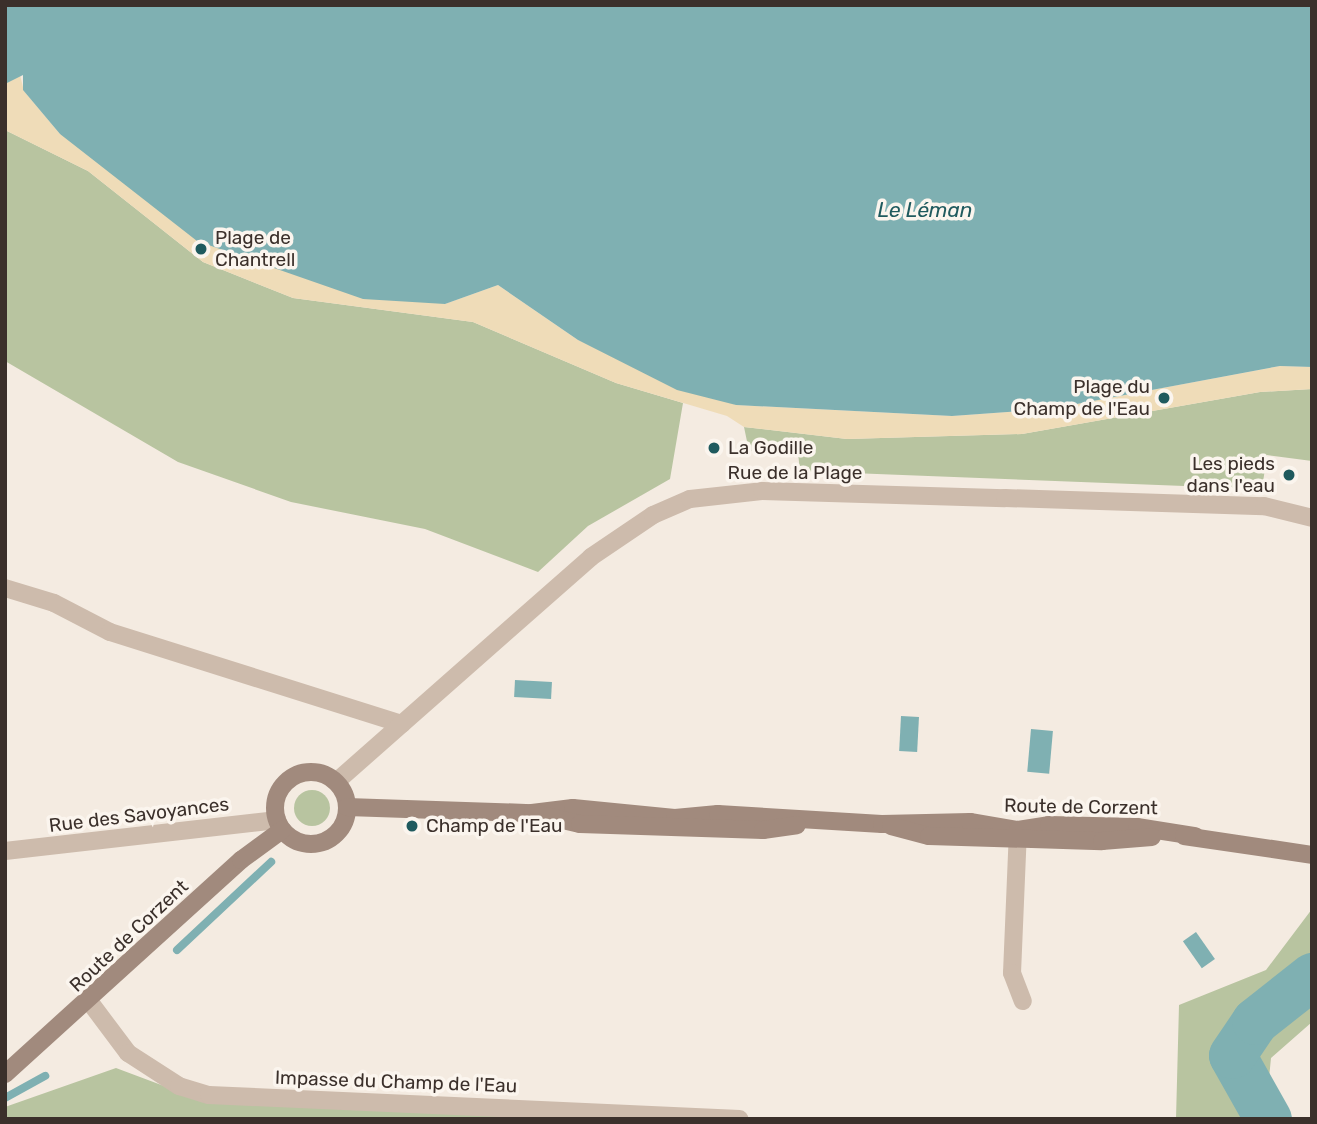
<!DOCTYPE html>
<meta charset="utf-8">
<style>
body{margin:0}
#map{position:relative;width:1317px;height:1124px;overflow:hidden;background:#f4ebe1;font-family:Rubik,sans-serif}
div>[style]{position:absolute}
.green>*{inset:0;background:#b8c4a0}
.round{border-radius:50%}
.sand>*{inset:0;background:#efdcb8}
.water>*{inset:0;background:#7fb0b2;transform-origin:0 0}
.stream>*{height:8px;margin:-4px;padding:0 4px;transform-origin:4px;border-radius:4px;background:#7fb0b2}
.river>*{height:47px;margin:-23.5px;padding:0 23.5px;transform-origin:23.5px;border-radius:23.5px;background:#7fb0b2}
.street>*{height:18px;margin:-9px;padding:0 9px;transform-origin:9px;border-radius:9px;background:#cdbbac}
.secondary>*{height:18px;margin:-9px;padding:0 9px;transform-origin:9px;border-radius:9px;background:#a18a7d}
.secondary>.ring{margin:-9px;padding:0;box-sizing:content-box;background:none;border:18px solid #a18a7d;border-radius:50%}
.dots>*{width:19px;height:19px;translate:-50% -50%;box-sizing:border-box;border:4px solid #fbf5ee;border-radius:50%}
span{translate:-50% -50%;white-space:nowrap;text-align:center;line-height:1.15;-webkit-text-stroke:7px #fbf5ee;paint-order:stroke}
.poi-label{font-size:19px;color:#3b302b}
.left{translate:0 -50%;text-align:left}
.right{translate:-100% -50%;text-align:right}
.street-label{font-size:19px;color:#3b302b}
.water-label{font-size:21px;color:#1f5a5e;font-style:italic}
.frame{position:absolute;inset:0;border:7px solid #3b302b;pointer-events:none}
</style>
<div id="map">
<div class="green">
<i style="clip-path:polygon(5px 130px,88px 171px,203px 262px,293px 298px,473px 322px,616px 383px,683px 403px,670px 479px,588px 526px,538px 572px,425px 529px,291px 502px,178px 462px,5px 361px)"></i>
<i style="clip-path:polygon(1312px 389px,1312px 461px,1267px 455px,1262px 489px,800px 471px,798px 453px,749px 451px,744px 427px,847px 439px,1022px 434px,1260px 392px)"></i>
<i class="round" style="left:294px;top:790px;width:36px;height:36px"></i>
<i style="clip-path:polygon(1312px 909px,1312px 1022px,1271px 1058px,1265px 1119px,1176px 1119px,1179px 1005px,1266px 970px)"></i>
<i style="clip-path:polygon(116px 1068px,204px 1101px,576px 1119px,5px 1119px,5px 1107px)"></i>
</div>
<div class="sand">
<i style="clip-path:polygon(20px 75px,24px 91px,60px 134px,445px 304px,498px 285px,578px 340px,736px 405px,952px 416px,1050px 409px,1280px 366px,1312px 367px,1312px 389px,1260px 392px,1022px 434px,847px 439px,744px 427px,727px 416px,616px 383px,473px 322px,293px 298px,203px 262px,88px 171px,5px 130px,5px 84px)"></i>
</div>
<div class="water">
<i style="clip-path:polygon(5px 5px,1312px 5px,1312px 367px,1280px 366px,1050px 409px,952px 416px,736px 405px,677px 390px,578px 340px,498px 285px,445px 304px,363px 299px,197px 241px,60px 134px,23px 90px,23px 75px,5px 84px)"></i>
<i style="left:515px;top:680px;width:37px;height:17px;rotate:3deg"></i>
<i style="left:901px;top:716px;width:18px;height:35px;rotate:3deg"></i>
<i style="left:1031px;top:729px;width:22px;height:43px;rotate:5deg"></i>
<i style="left:1196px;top:932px;width:33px;height:16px;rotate:55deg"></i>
</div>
<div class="stream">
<i style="left:177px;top:950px;width:129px;rotate:-43.1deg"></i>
<i style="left:5px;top:1098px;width:46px;rotate:-28.8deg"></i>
</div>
<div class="river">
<i style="left:1268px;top:1119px;width:73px;rotate:-119.4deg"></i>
<i style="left:1232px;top:1055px;width:41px;rotate:-55.9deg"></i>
<i style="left:1255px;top:1021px;width:73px;rotate:-38.3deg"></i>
</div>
<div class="street">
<i style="left:5px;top:588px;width:51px;rotate:17deg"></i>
<i style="left:54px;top:603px;width:63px;rotate:27.4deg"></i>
<i style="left:110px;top:632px;width:306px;rotate:17.5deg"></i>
<i style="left:336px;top:782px;width:340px;rotate:-41.4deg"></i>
<i style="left:591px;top:557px;width:75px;rotate:-34.1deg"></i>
<i style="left:653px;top:515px;width:40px;rotate:-23.4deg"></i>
<i style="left:690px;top:499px;width:72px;rotate:-6.3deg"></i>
<i style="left:762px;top:491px;width:243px;rotate:1.7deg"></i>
<i style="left:1005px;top:498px;width:259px;rotate:1.8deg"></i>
<i style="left:1264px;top:506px;width:49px;rotate:14deg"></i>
<i style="left:1018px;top:830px;width:143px;rotate:92.4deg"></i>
<i style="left:1012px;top:973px;width:30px;rotate:69deg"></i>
<i style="left:5px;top:851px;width:274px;rotate:-6.5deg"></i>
<i style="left:89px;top:1001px;width:65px;rotate:53.1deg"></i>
<i style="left:128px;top:1053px;width:61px;rotate:32.9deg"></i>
<i style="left:179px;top:1086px;width:31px;rotate:17deg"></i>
<i style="left:209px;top:1095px;width:531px;rotate:2.59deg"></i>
</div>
<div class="secondary">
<i class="ring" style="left:275px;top:772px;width:54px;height:54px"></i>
<i style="left:347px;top:807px;width:185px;rotate:1.9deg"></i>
<i style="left:532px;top:813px;width:41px;rotate:-7deg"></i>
<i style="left:573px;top:808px;width:102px;rotate:5.6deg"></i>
<i style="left:675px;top:818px;width:43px;rotate:-5.3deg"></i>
<i style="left:718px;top:814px;width:164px;rotate:3.5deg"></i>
<i style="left:882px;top:824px;width:88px;rotate:-1.3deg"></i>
<i style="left:970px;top:822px;width:49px;rotate:9.5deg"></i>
<i style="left:1018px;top:830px;width:31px;rotate:-9deg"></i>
<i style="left:1049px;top:825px;width:88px;rotate:1.3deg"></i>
<i style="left:1137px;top:827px;width:59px;rotate:8.8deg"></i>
<i style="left:533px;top:813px;width:48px;rotate:13.2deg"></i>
<i style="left:580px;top:824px;width:183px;rotate:1.9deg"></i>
<i style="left:763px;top:830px;width:34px;rotate:-8deg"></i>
<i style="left:891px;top:826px;width:39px;rotate:15deg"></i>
<i style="left:929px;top:836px;width:173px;rotate:1.7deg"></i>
<i style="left:1102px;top:841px;width:50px;rotate:-4.6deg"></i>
<i style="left:1184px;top:836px;width:129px;rotate:8.4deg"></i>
<i style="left:5px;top:1074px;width:319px;rotate:-42.2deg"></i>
<i style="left:241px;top:860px;width:51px;rotate:-36.2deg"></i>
</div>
<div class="dots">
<i style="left:201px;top:249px;background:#1f5a5e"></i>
<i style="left:1164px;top:398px;background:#1f5a5e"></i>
<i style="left:714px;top:448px;background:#1f5a5e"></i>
<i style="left:1289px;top:475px;background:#1f5a5e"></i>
<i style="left:412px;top:826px;background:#1f5a5e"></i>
</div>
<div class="poi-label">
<span class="left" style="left:215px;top:249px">Plage de<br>Chantrell</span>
<span class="right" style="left:1150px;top:398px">Plage du<br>Champ de l'Eau</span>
<span class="left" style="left:728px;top:448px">La Godille</span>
<span class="right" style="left:1275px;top:475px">Les pieds<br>dans l'eau</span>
<span class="left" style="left:426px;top:826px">Champ de l'Eau</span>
</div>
<div class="street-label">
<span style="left:795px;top:473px">Rue de la Plage</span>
<span style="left:1081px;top:807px;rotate:1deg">Route de Corzent</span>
<span style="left:139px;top:815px;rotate:-7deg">Rue des Savoyances</span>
<span style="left:129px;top:936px;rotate:-43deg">Route de Corzent</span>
<span style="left:396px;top:1082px;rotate:2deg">Impasse du Champ de l'Eau</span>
</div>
<div class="water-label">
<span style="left:925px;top:210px">Le Léman</span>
</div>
<div class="frame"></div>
</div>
